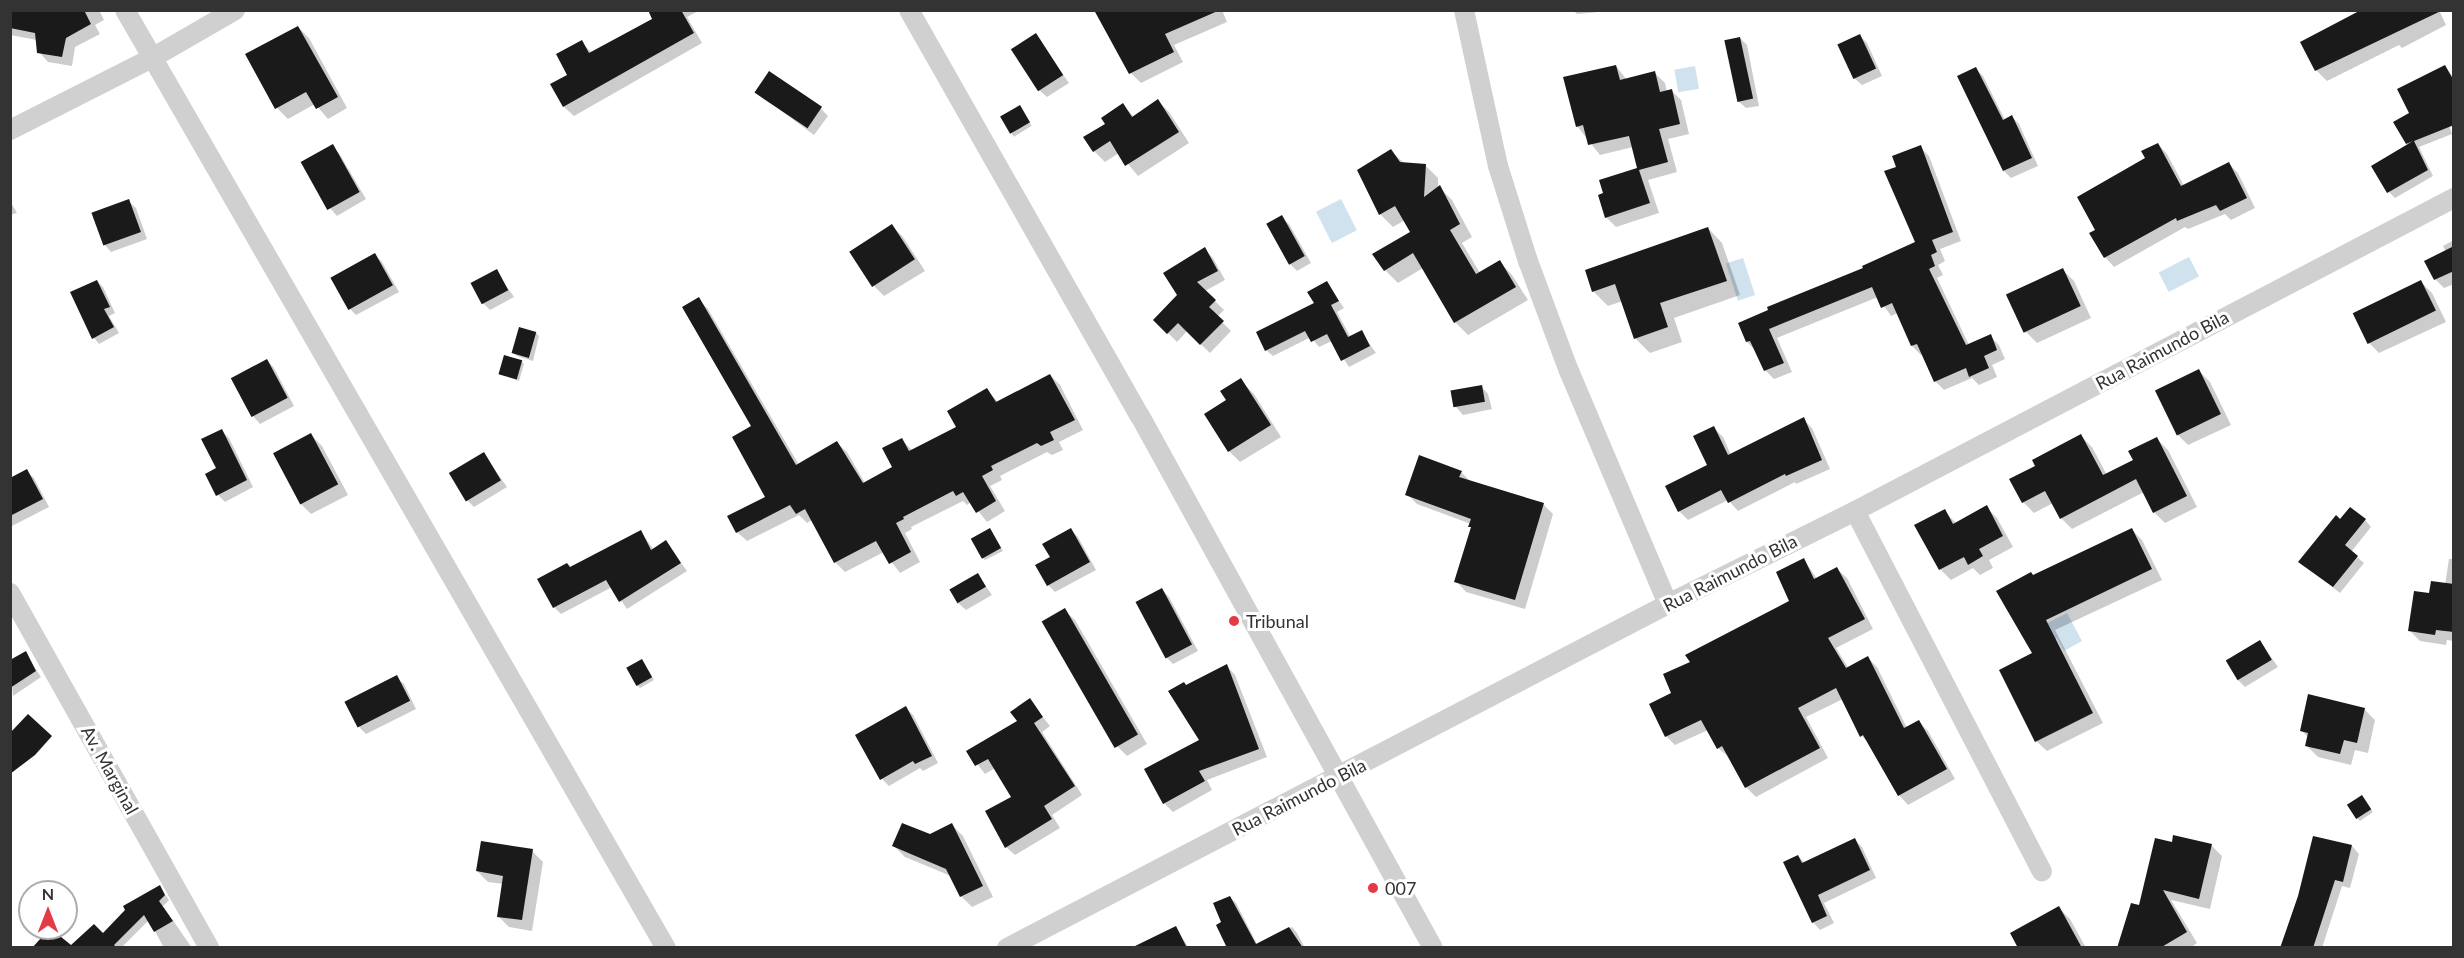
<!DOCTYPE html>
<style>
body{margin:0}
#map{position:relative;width:2464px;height:958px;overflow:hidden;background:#fff;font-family:Lato,sans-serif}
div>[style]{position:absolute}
.water>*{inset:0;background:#cfe2ee;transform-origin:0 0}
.shadow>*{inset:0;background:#0003;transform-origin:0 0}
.building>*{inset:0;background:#1a1a1a;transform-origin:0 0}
.street>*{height:20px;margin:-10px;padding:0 10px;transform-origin:10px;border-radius:10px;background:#d0d0d0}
.dots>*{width:16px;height:16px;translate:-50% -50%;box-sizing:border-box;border:3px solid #fff;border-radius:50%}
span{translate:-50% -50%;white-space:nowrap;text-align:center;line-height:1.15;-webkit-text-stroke:6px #fff;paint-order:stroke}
.street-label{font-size:18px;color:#333}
.poi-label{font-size:18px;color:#333}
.left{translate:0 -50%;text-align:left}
.frame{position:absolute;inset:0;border:12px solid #333;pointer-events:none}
.north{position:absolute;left:18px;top:880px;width:60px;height:60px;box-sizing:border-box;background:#fff;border:2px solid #adadad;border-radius:50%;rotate:0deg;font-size:16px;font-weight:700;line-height:24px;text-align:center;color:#333}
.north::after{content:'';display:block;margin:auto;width:21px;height:27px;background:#e63946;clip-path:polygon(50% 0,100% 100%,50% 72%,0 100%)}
</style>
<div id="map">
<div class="water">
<i style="left:1695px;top:66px;width:23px;height:21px;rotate:80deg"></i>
<i style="left:1341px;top:199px;width:35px;height:28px;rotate:63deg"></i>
<i style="left:2189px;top:257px;width:22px;height:34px;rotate:63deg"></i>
<i style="left:1743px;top:258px;width:39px;height:18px;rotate:72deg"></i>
<i style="clip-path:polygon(2067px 613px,2082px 641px,2064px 651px,2057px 638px,2042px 646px,2034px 630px)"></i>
</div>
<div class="shadow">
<i style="clip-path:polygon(10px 10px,99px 10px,104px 20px,95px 25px,100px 34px,75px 47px,72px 66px,48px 62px,39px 52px,37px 40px,10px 35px)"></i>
<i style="clip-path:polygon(649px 10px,700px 10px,687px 17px,702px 43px,574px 116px,564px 107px,552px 85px,569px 76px,581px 42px,592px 53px,654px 19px)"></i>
<i style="clip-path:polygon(1096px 10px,1222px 10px,1227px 22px,1174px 45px,1183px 62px,1141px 83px,1131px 73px)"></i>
<i style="clip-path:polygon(1573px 10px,1598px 10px,1598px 12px,1577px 14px)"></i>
<i style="clip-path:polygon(2439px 10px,2446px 25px,2402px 48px,2399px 45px,2327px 81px,2316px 70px)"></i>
<i style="clip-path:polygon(298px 27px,309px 38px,347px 108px,328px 119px,315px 104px,288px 119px,277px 108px)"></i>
<i style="clip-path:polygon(1035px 35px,1069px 83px,1047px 97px,1039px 90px)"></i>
<i style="clip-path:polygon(1860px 36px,1867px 43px,1882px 76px,1862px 85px,1854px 78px)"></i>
<i style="clip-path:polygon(1740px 38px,1747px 45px,1759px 106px,1746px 108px,1738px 101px)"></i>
<i style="clip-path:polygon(1616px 66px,1627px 80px,1655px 73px,1665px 83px,1667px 92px,1671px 90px,1681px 100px,1689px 134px,1668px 139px,1677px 172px,1648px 180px,1659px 213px,1616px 227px,1606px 217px,1639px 169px,1633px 147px,1600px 155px,1577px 126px)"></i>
<i style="clip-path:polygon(2445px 67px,2454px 78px,2454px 123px,2449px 125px,2452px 134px,2419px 147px,2433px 176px,2395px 198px,2389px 192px,2409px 146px,2395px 122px,2411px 114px)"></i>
<i style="clip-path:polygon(1976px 69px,1983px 76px,2005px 120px,2012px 117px,2019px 124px,2038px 166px,2011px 178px,2004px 171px,1959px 77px)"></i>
<i style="clip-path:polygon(756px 92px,821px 109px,828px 116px,814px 135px)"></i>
<i style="clip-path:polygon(1158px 101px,1169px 112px,1189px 143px,1138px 176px,1119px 153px,1105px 162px,1094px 151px,1107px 124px,1123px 105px,1134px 117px)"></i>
<i style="left:1020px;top:107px;width:22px;height:21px;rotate:58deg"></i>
<i style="clip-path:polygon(2158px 144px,2167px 154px,2184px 186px,2229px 164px,2238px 173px,2255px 208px,2231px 220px,2225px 214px,2188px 229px,2185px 227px,2114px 267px,2105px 257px,2097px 230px)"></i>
<i style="clip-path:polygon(332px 146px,339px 153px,366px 199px,337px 216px,330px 208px)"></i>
<i style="clip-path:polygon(1920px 147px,1929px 156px,1961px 241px,1940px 249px,1945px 261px,1938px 265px,1943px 275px,1937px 278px,1969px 345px,1990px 336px,1999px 345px,2005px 359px,1992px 365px,1997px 377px,1979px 385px,1972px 378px,1944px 390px,1935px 381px,1923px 354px,1921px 355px,1912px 346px,1898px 313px,1891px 316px,1878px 297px,1777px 338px,1792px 372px,1774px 379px,1765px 370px,1756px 351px,1747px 342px,1865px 269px,1917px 243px,1897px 168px)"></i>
<i style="clip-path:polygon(1391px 151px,1404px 163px,1425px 165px,1438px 178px,1438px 188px,1439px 187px,1452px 200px,1472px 237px,1462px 243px,1480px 273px,1500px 262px,1512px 275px,1528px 300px,1468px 335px,1455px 322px,1423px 268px,1398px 283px,1385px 270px,1412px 232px,1405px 220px,1393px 227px,1380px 214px)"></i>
<i style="clip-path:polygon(10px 201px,17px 213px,10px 215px)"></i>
<i style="clip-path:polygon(128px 201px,136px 208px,147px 239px,111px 252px,104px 244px)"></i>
<i style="clip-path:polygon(1281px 217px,1289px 224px,1311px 263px,1297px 271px,1290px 264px)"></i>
<i style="clip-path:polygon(892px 226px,903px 237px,925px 271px,884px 296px,873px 285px,851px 251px)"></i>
<i style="clip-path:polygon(1708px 228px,1722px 243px,1740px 295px,1674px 318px,1682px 342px,1650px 353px,1635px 338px,1623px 301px,1608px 306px,1594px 292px,1587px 271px)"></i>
<i style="clip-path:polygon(2454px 240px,2454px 284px,2444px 288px,2435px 279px,2446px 252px,2443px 246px)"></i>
<i style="clip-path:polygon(1204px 249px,1213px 258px,1225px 280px,1205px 291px,1224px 310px,1217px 317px,1231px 331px,1210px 353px,1187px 331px,1177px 342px,1155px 320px,1179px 295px)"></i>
<i style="clip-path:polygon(375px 255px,382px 262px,399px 292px,356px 315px,349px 308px,332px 278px)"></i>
<i style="clip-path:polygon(2063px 270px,2074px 281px,2091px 318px,2037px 343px,2026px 332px)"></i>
<i style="clip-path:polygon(496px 271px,514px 297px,490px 310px,483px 303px)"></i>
<i style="clip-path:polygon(97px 281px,103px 287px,115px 313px,109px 316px,119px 333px,99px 344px,94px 338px,72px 293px)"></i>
<i style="clip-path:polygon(2421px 282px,2432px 293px,2446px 322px,2379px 353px,2368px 342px)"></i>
<i style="clip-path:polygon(1326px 283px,1344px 308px,1337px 312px,1351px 338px,1361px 332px,1376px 353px,1349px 367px,1332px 341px,1319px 347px,1311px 337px,1273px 356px,1266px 350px,1316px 304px)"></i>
<i style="clip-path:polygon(698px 299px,708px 309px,799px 465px,837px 443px,847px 452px,865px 483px,894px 468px,902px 440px,912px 450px,958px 427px,987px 390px,998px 402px,1050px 375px,1060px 385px,1083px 430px,1059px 442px,1063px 450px,1052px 455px,1047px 452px,1000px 476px,1002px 480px,990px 486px,1005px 511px,987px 522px,971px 502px,967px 505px,963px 501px,911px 527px,912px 529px,905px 533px,920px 562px,900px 573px,884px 552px,845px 572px,835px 562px,812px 520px,807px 523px,799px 515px,747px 541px,737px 532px,767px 498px,754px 427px)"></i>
<i style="clip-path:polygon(536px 333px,539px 336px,533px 361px,517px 356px,513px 353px)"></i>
<i style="clip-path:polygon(267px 360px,274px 368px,294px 406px,260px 424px,253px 416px)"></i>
<i style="clip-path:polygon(521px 361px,524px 364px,519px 381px,500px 374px)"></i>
<i style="clip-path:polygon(2199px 371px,2210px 382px,2231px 425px,2188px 445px,2177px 434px)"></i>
<i style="clip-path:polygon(1243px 383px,1254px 394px,1281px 437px,1240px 462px,1229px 451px,1206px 414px,1228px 401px)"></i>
<i style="clip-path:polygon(1481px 386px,1488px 394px,1492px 409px,1463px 415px,1456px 407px)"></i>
<i style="clip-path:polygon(1803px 419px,1812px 428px,1830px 469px,1796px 484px,1795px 482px,1738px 511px,1728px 500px,1688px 520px,1679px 511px,1709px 466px,1714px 428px,1723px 437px,1731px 455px)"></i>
<i style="clip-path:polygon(222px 431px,229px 438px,253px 487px,225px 502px,218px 495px)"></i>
<i style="clip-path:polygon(311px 435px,322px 446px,348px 495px,311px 514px,300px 503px)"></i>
<i style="clip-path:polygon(2081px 436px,2092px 447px,2107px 475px,2135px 461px,2157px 439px,2168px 450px,2197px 507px,2165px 523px,2154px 512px,2144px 492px,2072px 529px,2061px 518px,2053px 503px,2034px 513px,2023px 502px,2037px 466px)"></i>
<i style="clip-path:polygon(484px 454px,507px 487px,474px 507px,467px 500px)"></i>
<i style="clip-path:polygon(26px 471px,34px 478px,49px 507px,10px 527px,10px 480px)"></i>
<i style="clip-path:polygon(1461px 472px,1472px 483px,1543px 504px,1553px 514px,1525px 609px,1466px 592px,1456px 581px,1472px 528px,1471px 524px,1417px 504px,1407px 494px)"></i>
<i style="clip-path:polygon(1986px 507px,1997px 518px,2013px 547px,1989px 560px,1993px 568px,1980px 575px,1973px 568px,1951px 580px,1940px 569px,1944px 511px,1956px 523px)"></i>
<i style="clip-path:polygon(2365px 520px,2371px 527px,2351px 552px,2364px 563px,2340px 593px,2300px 562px,2341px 521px)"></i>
<i style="clip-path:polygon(1071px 530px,1078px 537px,1096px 570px,1055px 592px,1048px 585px,1052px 558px)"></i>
<i style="clip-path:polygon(2132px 530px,2142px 540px,2162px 580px,2055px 630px,2103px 723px,2047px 751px,2036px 741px,2033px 576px)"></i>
<i style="clip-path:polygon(641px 532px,654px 550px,666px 542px,687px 571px,627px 609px,612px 587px,561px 614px,554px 607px,571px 568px)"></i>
<i style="clip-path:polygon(993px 534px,1003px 551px,985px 560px,982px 557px)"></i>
<i style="clip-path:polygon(2449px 559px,2454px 559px,2454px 641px,2447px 640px,2446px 645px,2420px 641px,2409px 630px,2445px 585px)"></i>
<i style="clip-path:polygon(1804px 560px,1817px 579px,1837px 569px,1847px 578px,1873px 629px,1836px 648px,1849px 669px,1868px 658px,1877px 667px,1907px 728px,1919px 722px,1928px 731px,1955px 779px,1908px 805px,1899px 795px,1870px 745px,1862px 736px,1843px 699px,1806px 717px,1828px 758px,1756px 797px,1746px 787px,1729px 757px,1718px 748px,1708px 730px,1675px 745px,1666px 736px,1673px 694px,1692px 663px,1791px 602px)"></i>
<i style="clip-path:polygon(978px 575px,992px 595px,966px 610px,958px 603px)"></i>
<i style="clip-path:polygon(1162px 590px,1169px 597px,1198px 651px,1173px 664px,1166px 657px,1137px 603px)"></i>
<i style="clip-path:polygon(1064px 610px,1075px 620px,1147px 744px,1127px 756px,1117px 746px)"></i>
<i style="clip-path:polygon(2260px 641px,2278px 667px,2245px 687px,2238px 680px)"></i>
<i style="clip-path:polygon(25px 653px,41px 677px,13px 696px,10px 661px)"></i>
<i style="clip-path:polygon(642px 660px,654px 680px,640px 688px,637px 685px)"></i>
<i style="clip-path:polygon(1227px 666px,1235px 675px,1267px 757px,1207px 780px,1212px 790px,1173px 812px,1164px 803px,1201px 740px,1186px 686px)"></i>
<i style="clip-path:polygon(396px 677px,404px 684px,416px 709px,366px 734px,359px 727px)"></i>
<i style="clip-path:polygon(1029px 700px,1050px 726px,1042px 732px,1082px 795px,1052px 815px,1060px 828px,1015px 855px,1006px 847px,1013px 797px,995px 768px,985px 774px,968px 752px,1019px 721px)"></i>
<i style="clip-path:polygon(906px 708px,913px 715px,938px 763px,923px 771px,920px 768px,889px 786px,882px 779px)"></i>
<i style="clip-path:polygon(2364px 709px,2375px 720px,2368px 753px,2355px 750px,2351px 765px,2318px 757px,2306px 745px,2308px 737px,2301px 730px)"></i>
<i style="clip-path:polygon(2365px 800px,2373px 812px,2360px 821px,2357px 818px)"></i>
<i style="clip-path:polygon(952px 825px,963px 836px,993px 897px,972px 907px,961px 896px,951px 876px,905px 857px,894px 846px,930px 836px)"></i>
<i style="clip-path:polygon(1855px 840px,1862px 847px,1876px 878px,1824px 903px,1834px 923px,1820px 930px,1813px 922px,1798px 856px,1805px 863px)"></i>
<i style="clip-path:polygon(2173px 844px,2211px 845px,2222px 856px,2210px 909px,2171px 900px,2197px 943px,2190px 948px,2124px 948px)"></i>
<i style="clip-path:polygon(2352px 846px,2359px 854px,2350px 888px,2342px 886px,2322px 948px,2290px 948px)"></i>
<i style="clip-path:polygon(532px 851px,543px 862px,532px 931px,509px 927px,498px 916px,504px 884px,488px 882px,477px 871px)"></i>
<i style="clip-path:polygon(160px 887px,169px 900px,163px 906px,192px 948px,164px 948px,149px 920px,121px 948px,40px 948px,37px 944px,52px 929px,71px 947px,103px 935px)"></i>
<i style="clip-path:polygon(1230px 897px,1236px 903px,1259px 948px,1223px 923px)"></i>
<i style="clip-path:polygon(2059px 908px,2070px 919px,2086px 948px,2020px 948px)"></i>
<i style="clip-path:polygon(1292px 927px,1297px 933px,1305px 948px,1285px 948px,1278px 934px)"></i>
<i style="clip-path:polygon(1176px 928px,1189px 948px,1143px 948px)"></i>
</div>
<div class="building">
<i style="clip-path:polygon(10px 10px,84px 10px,91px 24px,66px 38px,62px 57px,37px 53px,35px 33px,10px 28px)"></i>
<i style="clip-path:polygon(648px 10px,681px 10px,694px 33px,563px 107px,550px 84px,567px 75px,556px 54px,582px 40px,589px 53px,652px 19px)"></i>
<i style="clip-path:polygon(1094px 10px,1220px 10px,1165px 34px,1174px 52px,1129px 74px)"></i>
<i style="clip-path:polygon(2361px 10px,2443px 10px,2315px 71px,2300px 42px)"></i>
<i style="clip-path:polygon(298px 26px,338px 97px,316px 109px,306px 92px,275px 109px,245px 54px)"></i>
<i style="left:1036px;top:33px;width:50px;height:30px;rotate:57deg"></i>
<i style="left:1860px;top:34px;width:38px;height:25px;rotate:65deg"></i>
<i style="left:1740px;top:37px;width:63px;height:16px;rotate:78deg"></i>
<i style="clip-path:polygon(1616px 65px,1620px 80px,1655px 71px,1660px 92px,1672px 89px,1680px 124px,1659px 129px,1668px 162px,1639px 170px,1650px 203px,1605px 218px,1598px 195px,1603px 193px,1599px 180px,1637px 168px,1629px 136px,1588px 145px,1583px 125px,1576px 127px,1563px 77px)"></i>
<i style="clip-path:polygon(2445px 65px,2454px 81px,2454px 125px,2414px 141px,2428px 170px,2387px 193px,2371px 166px,2413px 141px,2406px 144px,2393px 122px,2409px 113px,2397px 89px)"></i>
<i style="clip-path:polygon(1976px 67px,2003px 120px,2012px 115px,2032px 158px,2003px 171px,1957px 76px)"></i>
<i style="left:769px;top:71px;width:64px;height:26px;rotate:34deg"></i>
<i style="clip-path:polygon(1158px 99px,1179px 132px,1125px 166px,1110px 141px,1093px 152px,1083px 137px,1105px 124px,1101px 118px,1123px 103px,1132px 117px)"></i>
<i style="left:1020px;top:105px;width:20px;height:23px;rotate:60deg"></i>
<i style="clip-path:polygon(2158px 143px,2181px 186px,2229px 162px,2247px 198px,2220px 211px,2216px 205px,2177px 221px,2176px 218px,2104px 258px,2089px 233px,2095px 230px,2077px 197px,2145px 158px,2141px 151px)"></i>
<i style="left:333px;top:144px;width:55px;height:37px;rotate:61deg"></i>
<i style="clip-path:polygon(1921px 145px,1953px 232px,1932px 240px,1937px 252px,1931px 255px,1935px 266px,1929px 269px,1966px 345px,1991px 334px,1997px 350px,1984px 356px,1989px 368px,1969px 377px,1966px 368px,1934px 382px,1917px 344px,1911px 346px,1892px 303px,1881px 308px,1872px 287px,1769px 329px,1784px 363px,1764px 371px,1750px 341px,1746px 342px,1738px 323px,1768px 310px,1767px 307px,1863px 268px,1862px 266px,1915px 242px,1884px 171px,1896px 167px,1892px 156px)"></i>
<i style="clip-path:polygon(1391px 149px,1400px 162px,1426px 164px,1424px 197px,1440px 185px,1460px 224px,1450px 230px,1476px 274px,1500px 260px,1516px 287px,1454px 323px,1413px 253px,1384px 271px,1372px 254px,1410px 232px,1395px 206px,1379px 215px,1357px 170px)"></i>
<i style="left:129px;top:199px;width:35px;height:40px;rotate:70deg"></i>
<i style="left:1282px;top:215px;width:47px;height:18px;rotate:61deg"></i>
<i style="left:892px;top:224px;width:42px;height:51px;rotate:57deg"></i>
<i style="clip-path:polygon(1708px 227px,1727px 281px,1660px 303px,1668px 327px,1634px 339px,1615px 284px,1592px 292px,1585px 270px)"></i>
<i style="clip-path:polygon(2454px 246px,2454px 271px,2434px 280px,2424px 261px)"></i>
<i style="clip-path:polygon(1205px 247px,1218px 271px,1197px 282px,1216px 300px,1209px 307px,1224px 321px,1200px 345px,1178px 323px,1167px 334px,1153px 320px,1177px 295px,1163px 273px)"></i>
<i style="left:375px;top:253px;width:37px;height:51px;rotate:61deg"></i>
<i style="left:2063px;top:268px;width:42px;height:63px;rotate:65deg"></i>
<i style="left:497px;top:269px;width:24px;height:30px;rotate:62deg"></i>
<i style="clip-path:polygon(97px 280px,110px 307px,104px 309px,114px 327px,92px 339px,70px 292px)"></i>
<i style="left:2421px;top:280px;width:34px;height:76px;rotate:64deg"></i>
<i style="clip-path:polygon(1327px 281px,1339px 301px,1331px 305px,1348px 337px,1362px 330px,1370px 346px,1341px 361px,1327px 334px,1311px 342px,1305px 331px,1265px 351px,1256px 332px,1314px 303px,1307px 292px)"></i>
<i style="clip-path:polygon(699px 297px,796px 465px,837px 441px,863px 483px,892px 467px,882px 448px,902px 438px,909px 451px,956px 427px,947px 411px,987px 388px,996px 402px,1050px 374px,1075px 420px,1050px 432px,1054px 440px,1041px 446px,1037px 443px,991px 466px,993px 470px,982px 476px,996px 501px,976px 513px,963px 492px,956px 496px,953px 491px,903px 517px,904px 519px,896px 523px,911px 552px,889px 564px,876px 541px,834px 563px,805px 509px,796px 514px,790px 505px,736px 533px,727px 516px,765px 497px,732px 437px,751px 426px,682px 307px)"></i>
<i style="left:519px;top:327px;width:18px;height:27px;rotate:16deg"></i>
<i style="left:504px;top:355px;width:19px;height:20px;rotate:16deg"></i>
<i style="left:267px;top:359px;width:44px;height:41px;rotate:62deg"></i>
<i style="left:2199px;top:369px;width:50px;height:49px;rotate:64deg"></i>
<i style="clip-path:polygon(1241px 378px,1271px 425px,1228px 452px,1204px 414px,1226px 400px,1220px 391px)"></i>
<i style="left:1482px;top:385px;width:17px;height:32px;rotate:80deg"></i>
<i style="clip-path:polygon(1804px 417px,1822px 460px,1786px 476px,1785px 474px,1728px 503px,1721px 490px,1678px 512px,1665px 486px,1707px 465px,1693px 436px,1714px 426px,1728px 455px)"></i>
<i style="clip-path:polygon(222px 429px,247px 480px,216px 496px,205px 474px,216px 468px,201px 439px)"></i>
<i style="left:311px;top:433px;width:58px;height:43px;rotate:62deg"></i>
<i style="clip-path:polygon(2081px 434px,2103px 475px,2133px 460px,2128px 451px,2157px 437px,2187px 496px,2153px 513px,2136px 479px,2060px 519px,2045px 491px,2022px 503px,2009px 479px,2035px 466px,2032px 460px)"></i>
<i style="left:484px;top:452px;width:33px;height:41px;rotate:59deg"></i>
<i style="clip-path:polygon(1419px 455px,1462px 471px,1459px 477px,1544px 503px,1515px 600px,1454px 582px,1471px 527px,1468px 527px,1471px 519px,1405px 495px)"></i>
<i style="clip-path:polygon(27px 469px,43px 499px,10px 516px,10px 478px)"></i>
<i style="clip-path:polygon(1987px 505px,2003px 536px,1979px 549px,1983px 556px,1968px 565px,1964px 557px,1939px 570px,1914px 525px,1945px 509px,1953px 524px)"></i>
<i style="clip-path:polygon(2350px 507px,2366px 519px,2345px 545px,2358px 556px,2333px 587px,2298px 562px,2336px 515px,2340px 519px)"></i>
<i style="left:990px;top:528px;width:23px;height:22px;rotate:61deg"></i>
<i style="clip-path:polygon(1071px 528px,1090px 562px,1047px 586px,1035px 565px,1050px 557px,1042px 544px)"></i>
<i style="clip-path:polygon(2132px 528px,2152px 569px,2046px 620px,2093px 713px,2035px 742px,1999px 670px,2032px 653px,1996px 591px,2031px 572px,2033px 575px)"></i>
<i style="clip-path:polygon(641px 530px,651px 550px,666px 540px,681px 563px,619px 602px,606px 580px,553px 608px,537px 579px,567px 563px,570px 567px)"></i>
<i style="clip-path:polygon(1804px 558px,1814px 579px,1837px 567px,1865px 619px,1828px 638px,1846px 668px,1868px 656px,1904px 728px,1919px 720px,1947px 769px,1898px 796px,1863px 735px,1860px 737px,1836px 688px,1798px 708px,1820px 748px,1745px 788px,1722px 746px,1717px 749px,1701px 720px,1665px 737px,1649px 704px,1671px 693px,1663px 674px,1690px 662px,1685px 655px,1789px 601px,1776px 572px)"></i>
<i style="left:978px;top:573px;width:16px;height:33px;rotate:60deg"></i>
<i style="clip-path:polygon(2431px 581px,2454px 584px,2454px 632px,2436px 630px,2435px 635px,2408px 631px,2414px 591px,2429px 593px)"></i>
<i style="left:1162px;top:588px;width:64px;height:30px;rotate:62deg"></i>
<i style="left:1065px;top:608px;width:146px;height:27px;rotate:60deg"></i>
<i style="left:2260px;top:640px;width:23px;height:40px;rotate:59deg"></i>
<i style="clip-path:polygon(26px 651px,36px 671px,10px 688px,10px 660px)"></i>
<i style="left:642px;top:659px;width:21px;height:18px;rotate:61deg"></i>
<i style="clip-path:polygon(1227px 664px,1259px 749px,1199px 771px,1205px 781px,1163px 804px,1144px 769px,1199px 740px,1168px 691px,1184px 682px,1186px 685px)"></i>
<i style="left:397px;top:675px;width:29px;height:59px;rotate:63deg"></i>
<i style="clip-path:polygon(2308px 694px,2365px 708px,2357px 743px,2344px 740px,2340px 754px,2305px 746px,2308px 733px,2300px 731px)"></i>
<i style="clip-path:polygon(1030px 698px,1043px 717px,1034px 723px,1075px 786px,1044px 806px,1052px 819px,1005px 848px,985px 811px,1011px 797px,988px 759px,975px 766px,966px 751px,1017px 721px,1010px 712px)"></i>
<i style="clip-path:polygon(906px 706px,932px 756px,915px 764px,913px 761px,880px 780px,855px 735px)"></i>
<i style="clip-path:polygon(28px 714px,52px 736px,35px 755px,10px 774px,10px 733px)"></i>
<i style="left:2362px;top:795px;width:17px;height:18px;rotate:57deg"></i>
<i style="clip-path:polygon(902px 823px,930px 834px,952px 823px,983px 886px,960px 897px,946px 869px,892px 846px)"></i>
<i style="clip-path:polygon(2173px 835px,2212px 844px,2199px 899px,2163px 890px,2187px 932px,2160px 948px,2117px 948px,2131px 903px,2139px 905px,2155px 838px,2172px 842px)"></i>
<i style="clip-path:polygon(2313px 836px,2352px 845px,2343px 882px,2335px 880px,2313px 948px,2280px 948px,2298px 896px)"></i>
<i style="clip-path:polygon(1855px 838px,1870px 870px,1818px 895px,1827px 916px,1812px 923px,1783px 862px,1798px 855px,1802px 863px)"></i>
<i style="clip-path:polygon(481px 841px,533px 849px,522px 920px,497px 917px,503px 876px,476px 871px)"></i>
<i style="clip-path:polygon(160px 885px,165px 895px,159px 901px,173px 921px,154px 932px,144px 915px,114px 945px,117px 948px,32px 948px,50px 928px,71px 945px,94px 924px,103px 933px,125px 910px,123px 906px)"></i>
<i style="clip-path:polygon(1230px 896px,1256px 944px,1289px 927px,1303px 948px,1227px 948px,1216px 925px,1221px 922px,1213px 903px)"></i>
<i style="clip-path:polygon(2059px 906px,2082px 948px,2018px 948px,2010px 933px)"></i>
<i style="clip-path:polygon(1176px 926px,1187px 948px,1131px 948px)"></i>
</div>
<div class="street">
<i style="left:125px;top:10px;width:1083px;rotate:60.03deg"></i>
<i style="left:909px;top:10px;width:467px;rotate:60.4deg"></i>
<i style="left:1140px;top:416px;width:607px;rotate:61.16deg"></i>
<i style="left:1464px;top:10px;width:160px;rotate:77.7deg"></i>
<i style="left:1498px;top:166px;width:100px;rotate:72.5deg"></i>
<i style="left:1528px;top:261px;width:117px;rotate:69.6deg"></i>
<i style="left:1569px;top:371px;width:253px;rotate:67deg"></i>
<i style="left:10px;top:130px;width:159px;rotate:-26.9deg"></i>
<i style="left:152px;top:58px;width:96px;rotate:-30deg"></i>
<i style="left:1855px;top:511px;width:406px;rotate:62.6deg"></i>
<i style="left:10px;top:593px;width:407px;rotate:60.7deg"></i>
<i style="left:1007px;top:948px;width:745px;rotate:-27.49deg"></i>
<i style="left:1668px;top:604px;width:209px;rotate:-26.4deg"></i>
<i style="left:1855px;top:511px;width:676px;rotate:-27.59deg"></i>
</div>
<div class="dots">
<i style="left:1234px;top:621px;background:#e63946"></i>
<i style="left:1373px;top:888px;background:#e63946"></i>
</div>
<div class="street-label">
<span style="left:2162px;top:350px;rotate:-28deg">Rua Raimundo Bila</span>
<span style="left:1730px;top:573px;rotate:-27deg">Rua Raimundo Bila</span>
<span style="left:110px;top:770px;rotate:61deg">Av. Marginal</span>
<span style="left:1299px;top:797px;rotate:-27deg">Rua Raimundo Bila</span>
</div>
<div class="poi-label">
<span class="left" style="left:1246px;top:621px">Tribunal</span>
<span class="left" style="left:1385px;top:888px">007</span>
</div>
<div class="frame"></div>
<div class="north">N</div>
</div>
